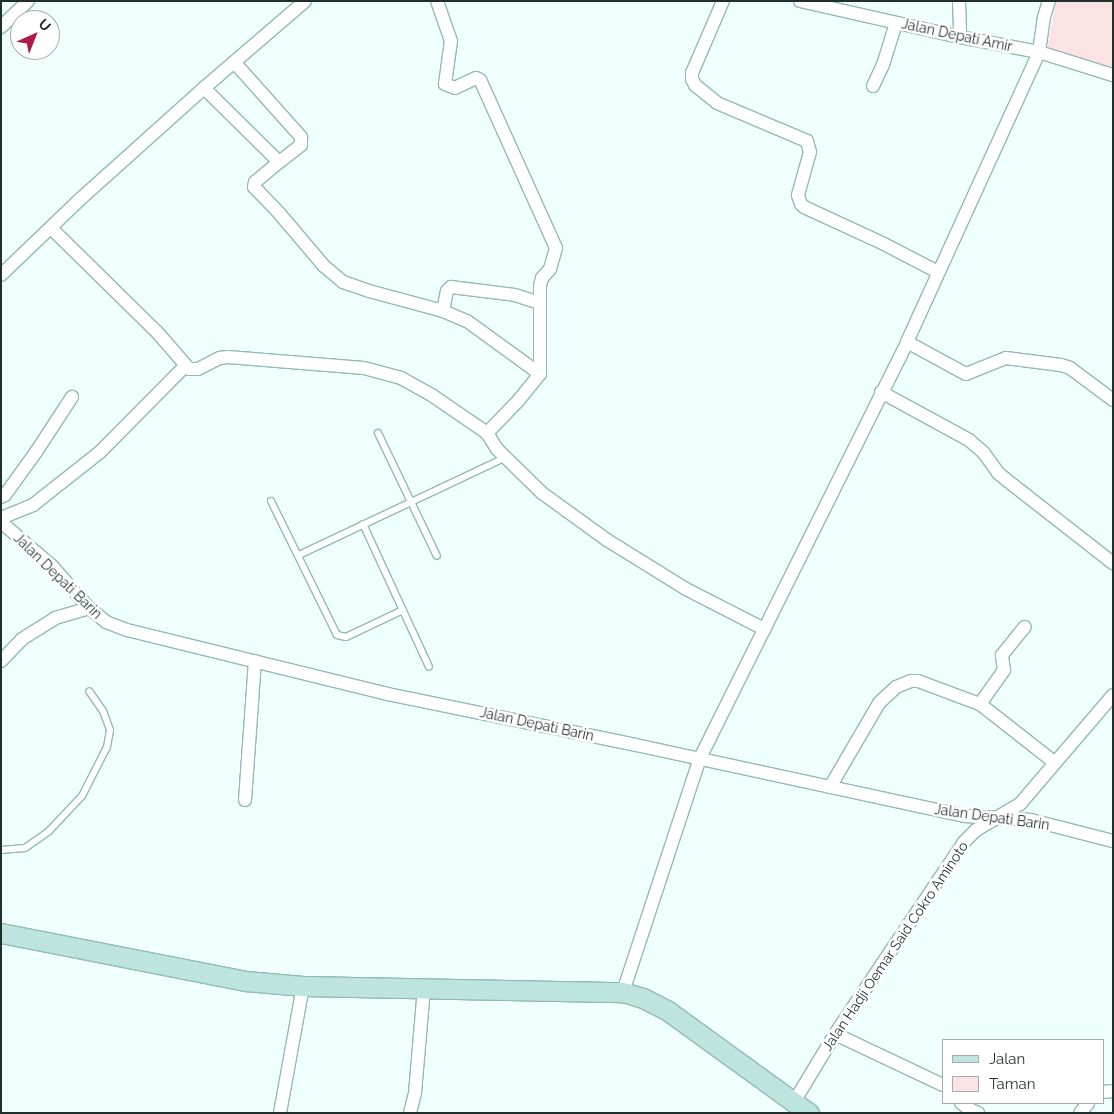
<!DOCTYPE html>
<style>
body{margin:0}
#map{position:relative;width:1114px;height:1114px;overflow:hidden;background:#effffc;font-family:Raleway,sans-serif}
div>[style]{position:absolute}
.green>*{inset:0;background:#fae2e5}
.roads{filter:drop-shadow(1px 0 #93bab4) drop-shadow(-1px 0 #93bab4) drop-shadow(0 1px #93bab4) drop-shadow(0 -1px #93bab4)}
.lane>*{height:6px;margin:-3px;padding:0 3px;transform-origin:3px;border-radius:3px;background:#fff}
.street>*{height:12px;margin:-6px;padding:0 6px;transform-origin:6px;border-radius:6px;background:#fff}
.secondary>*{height:19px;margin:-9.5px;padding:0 9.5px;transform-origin:9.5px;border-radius:9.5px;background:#bee4e0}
span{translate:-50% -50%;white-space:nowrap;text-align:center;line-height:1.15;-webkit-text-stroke:5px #fff;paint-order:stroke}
.street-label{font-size:14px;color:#1f2f2c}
.frame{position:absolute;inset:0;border:2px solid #1f2f2c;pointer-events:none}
.legend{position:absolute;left:942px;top:1039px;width:162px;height:65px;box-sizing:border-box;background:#fff;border:1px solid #a5acab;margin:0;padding:6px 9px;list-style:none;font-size:15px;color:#1f2f2c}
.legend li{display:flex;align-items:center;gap:10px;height:25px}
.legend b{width:25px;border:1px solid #a5acab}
.north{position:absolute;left:10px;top:10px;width:50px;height:50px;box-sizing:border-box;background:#fff;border:1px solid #a5acab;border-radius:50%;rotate:44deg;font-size:14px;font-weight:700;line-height:20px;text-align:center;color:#1f2f2c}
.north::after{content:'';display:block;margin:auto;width:18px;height:22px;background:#ac1a4b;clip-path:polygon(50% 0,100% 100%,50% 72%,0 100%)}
</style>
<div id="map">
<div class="green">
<i style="clip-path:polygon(1056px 1px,1113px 1px,1113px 75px,1046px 55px)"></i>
</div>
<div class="roads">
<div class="lane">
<i style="left:378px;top:433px;width:136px;rotate:64.4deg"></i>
<i style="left:271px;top:501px;width:149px;rotate:63.8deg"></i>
<i style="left:337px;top:635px;width:9px;rotate:13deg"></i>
<i style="left:346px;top:637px;width:63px;rotate:-25.3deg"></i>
<i style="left:363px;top:524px;width:157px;rotate:65.2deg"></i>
<i style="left:299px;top:555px;width:229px;rotate:-25.3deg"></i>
<i style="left:1px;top:850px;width:24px;rotate:-5deg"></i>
<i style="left:25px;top:848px;width:29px;rotate:-35deg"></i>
<i style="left:49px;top:831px;width:48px;rotate:-46.7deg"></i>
<i style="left:82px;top:796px;width:55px;rotate:-63deg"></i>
<i style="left:107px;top:747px;width:17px;rotate:-80deg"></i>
<i style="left:110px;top:730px;width:20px;rotate:-110deg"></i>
<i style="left:103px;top:711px;width:24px;rotate:-125deg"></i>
</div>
<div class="street">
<i style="left:723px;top:1px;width:78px;rotate:113.3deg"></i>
<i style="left:692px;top:73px;width:6px;rotate:90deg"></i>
<i style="left:692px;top:79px;width:7px;rotate:63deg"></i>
<i style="left:695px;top:85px;width:28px;rotate:39deg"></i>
<i style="left:717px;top:103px;width:98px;rotate:22.9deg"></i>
<i style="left:807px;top:141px;width:11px;rotate:75deg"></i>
<i style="left:810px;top:152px;width:45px;rotate:105.6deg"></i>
<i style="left:798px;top:195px;width:9px;rotate:72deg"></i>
<i style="left:801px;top:204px;width:4px;rotate:45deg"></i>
<i style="left:804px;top:207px;width:88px;rotate:24.8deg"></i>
<i style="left:884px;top:244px;width:61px;rotate:27.4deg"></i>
<i style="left:800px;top:1px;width:164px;rotate:12.7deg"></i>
<i style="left:960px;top:37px;width:80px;rotate:10.8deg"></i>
<i style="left:1039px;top:52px;width:77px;rotate:17.3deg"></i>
<i style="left:959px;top:1px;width:36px;rotate:88deg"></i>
<i style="left:1px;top:27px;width:37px;rotate:-44deg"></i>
<i style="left:234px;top:62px;width:101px;rotate:48.2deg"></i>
<i style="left:301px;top:137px;width:8px;rotate:90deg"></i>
<i style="left:301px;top:145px;width:28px;rotate:142deg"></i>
<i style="left:873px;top:86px;width:23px;rotate:-65deg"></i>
<i style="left:883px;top:65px;width:44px;rotate:-72.8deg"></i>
<i style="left:204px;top:88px;width:105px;rotate:44.6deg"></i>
<i style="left:279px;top:162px;width:31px;rotate:140deg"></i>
<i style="left:255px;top:182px;width:5px;rotate:101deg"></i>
<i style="left:254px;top:187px;width:36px;rotate:46deg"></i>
<i style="left:279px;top:213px;width:70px;rotate:49.7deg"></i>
<i style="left:324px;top:266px;width:25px;rotate:40deg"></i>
<i style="left:343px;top:282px;width:28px;rotate:19deg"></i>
<i style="left:369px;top:291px;width:77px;rotate:15.1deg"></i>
<i style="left:443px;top:311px;width:20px;rotate:-79deg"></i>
<i style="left:447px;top:291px;width:6px;rotate:-45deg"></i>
<i style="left:451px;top:287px;width:64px;rotate:7.1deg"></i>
<i style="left:515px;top:295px;width:25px;rotate:18deg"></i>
<i style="left:51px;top:228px;width:148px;rotate:44.5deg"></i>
<i style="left:157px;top:332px;width:49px;rotate:49.1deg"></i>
<i style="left:189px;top:369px;width:9px"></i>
<i style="left:198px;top:369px;width:25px;rotate:-27deg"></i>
<i style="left:220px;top:358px;width:8px;rotate:-7deg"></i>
<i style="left:228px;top:357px;width:136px;rotate:4.6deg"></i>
<i style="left:364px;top:368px;width:38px;rotate:15deg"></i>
<i style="left:401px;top:378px;width:37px;rotate:29deg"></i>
<i style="left:433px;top:396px;width:65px;rotate:34.4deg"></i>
<i style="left:487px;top:433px;width:45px;rotate:-45.9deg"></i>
<i style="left:518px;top:401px;width:35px;rotate:-51deg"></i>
<i style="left:540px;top:374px;width:88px;rotate:-90deg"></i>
<i style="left:540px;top:286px;width:8px;rotate:-76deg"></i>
<i style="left:542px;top:278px;width:12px;rotate:-48deg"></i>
<i style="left:550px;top:269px;width:22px;rotate:-74deg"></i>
<i style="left:556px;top:248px;width:184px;rotate:-114.3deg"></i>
<i style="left:480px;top:80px;width:4px;rotate:-153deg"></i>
<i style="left:476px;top:78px;width:23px;rotate:155deg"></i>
<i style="left:455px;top:88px;width:11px;rotate:-158deg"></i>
<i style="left:445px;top:84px;width:43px;rotate:-82.1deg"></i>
<i style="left:451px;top:41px;width:42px;rotate:-109.3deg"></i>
<i style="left:1px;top:275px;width:105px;rotate:-43.8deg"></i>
<i style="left:77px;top:202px;width:171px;rotate:-41.9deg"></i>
<i style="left:204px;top:88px;width:133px;rotate:-40.7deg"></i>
<i style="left:443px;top:311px;width:26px;rotate:23deg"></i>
<i style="left:467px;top:321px;width:90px;rotate:36deg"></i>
<i style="left:907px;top:342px;width:67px;rotate:28.5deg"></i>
<i style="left:966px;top:374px;width:43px;rotate:-21.8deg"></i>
<i style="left:1006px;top:358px;width:55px;rotate:7.3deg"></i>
<i style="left:1061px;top:365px;width:9px;rotate:18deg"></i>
<i style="left:1070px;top:368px;width:54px;rotate:36.7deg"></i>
<i style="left:881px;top:392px;width:100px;rotate:28.6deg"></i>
<i style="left:969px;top:440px;width:18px;rotate:41deg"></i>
<i style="left:983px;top:452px;width:26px;rotate:54deg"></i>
<i style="left:998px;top:473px;width:19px;rotate:39deg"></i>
<i style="left:1013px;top:485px;width:127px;rotate:38deg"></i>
<i style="left:487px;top:433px;width:19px;rotate:58deg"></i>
<i style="left:497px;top:449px;width:63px;rotate:44.4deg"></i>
<i style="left:542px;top:493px;width:80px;rotate:35.9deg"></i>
<i style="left:607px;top:540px;width:93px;rotate:31.8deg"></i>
<i style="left:686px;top:589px;width:88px;rotate:27.1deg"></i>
<i style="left:1px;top:497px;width:4px;rotate:-27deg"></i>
<i style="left:5px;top:495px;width:53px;rotate:-54.2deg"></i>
<i style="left:36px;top:452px;width:66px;rotate:-56.8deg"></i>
<i style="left:1px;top:518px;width:35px;rotate:-22deg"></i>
<i style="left:33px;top:505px;width:85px;rotate:-38.3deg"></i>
<i style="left:100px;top:452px;width:121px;rotate:-45.3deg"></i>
<i style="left:1px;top:522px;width:67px;rotate:40.8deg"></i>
<i style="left:52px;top:566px;width:56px;rotate:48.6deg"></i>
<i style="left:89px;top:608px;width:22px;rotate:39deg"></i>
<i style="left:106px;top:622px;width:22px;rotate:21deg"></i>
<i style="left:127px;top:630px;width:269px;rotate:13.8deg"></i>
<i style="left:388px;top:694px;width:253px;rotate:11.6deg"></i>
<i style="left:636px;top:745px;width:337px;rotate:12.2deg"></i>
<i style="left:965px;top:816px;width:66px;rotate:3.5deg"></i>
<i style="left:1031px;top:820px;width:85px;rotate:14.4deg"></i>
<i style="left:1px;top:661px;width:30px;rotate:-46deg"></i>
<i style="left:22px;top:639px;width:39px;rotate:-32deg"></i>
<i style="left:55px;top:618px;width:35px;rotate:-16deg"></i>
<i style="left:980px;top:704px;width:42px;rotate:-54.8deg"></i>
<i style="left:1004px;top:670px;width:15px;rotate:-98deg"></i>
<i style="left:1002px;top:655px;width:36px;rotate:-51deg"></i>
<i style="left:830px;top:787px;width:97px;rotate:-59.7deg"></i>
<i style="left:879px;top:703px;width:23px;rotate:-43deg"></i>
<i style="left:896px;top:687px;width:16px;rotate:-22deg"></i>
<i style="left:911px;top:681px;width:7px"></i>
<i style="left:918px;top:681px;width:66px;rotate:20.4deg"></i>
<i style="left:980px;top:704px;width:94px;rotate:38.1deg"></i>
<i style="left:245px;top:800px;width:139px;rotate:-85.9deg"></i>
<i style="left:623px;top:992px;width:246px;rotate:-71.8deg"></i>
<i style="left:700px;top:758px;width:465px;rotate:-63.5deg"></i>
<i style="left:907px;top:342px;width:319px;rotate:-65.5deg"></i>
<i style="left:1039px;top:52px;width:35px;rotate:-82deg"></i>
<i style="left:1044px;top:17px;width:17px;rotate:-73deg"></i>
<i style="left:835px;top:1034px;width:119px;rotate:25.3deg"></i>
<i style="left:1103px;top:1092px;width:10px;rotate:-6deg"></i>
<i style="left:794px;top:1102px;width:79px;rotate:-58.9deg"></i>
<i style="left:835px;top:1034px;width:231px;rotate:-56.1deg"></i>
<i style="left:964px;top:842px;width:17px;rotate:-45deg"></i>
<i style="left:976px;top:830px;width:51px;rotate:-30.6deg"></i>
<i style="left:1020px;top:804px;width:143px;rotate:-49.5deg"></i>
<i style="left:961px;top:1103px;width:10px;rotate:37deg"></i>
<i style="left:969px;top:1109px;width:10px;rotate:24deg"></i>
<i style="left:280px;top:1113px;width:129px;rotate:-79.7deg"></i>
<i style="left:410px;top:1113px;width:21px;rotate:-76deg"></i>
<i style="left:415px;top:1093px;width:105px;rotate:-85.1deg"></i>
<i style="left:1080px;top:1113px;width:13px;rotate:-51deg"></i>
</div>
<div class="secondary">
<i style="left:1px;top:933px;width:250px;rotate:11.1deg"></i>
<i style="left:246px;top:981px;width:57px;rotate:5deg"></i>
<i style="left:303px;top:986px;width:320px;rotate:1.1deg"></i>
<i style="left:623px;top:992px;width:21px;rotate:17deg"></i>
<i style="left:643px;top:998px;width:28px;rotate:27deg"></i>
<i style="left:668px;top:1011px;width:174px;rotate:35.9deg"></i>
</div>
</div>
<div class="street-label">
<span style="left:957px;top:35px;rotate:12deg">Jalan Depati Amir</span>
<span style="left:58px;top:576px;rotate:44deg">Jalan Depati Barin</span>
<span style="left:537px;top:724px;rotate:12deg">Jalan Depati Barin</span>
<span style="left:992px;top:817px;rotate:8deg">Jalan Depati Barin</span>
<span style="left:895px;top:946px;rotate:-56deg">Jalan Hadji Oemar Said Cokro Aminoto</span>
</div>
<div class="frame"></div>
<ul class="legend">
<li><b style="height:6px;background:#bee4e0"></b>Jalan</li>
<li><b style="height:14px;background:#fae2e5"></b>Taman</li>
</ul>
<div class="north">U</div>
</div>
